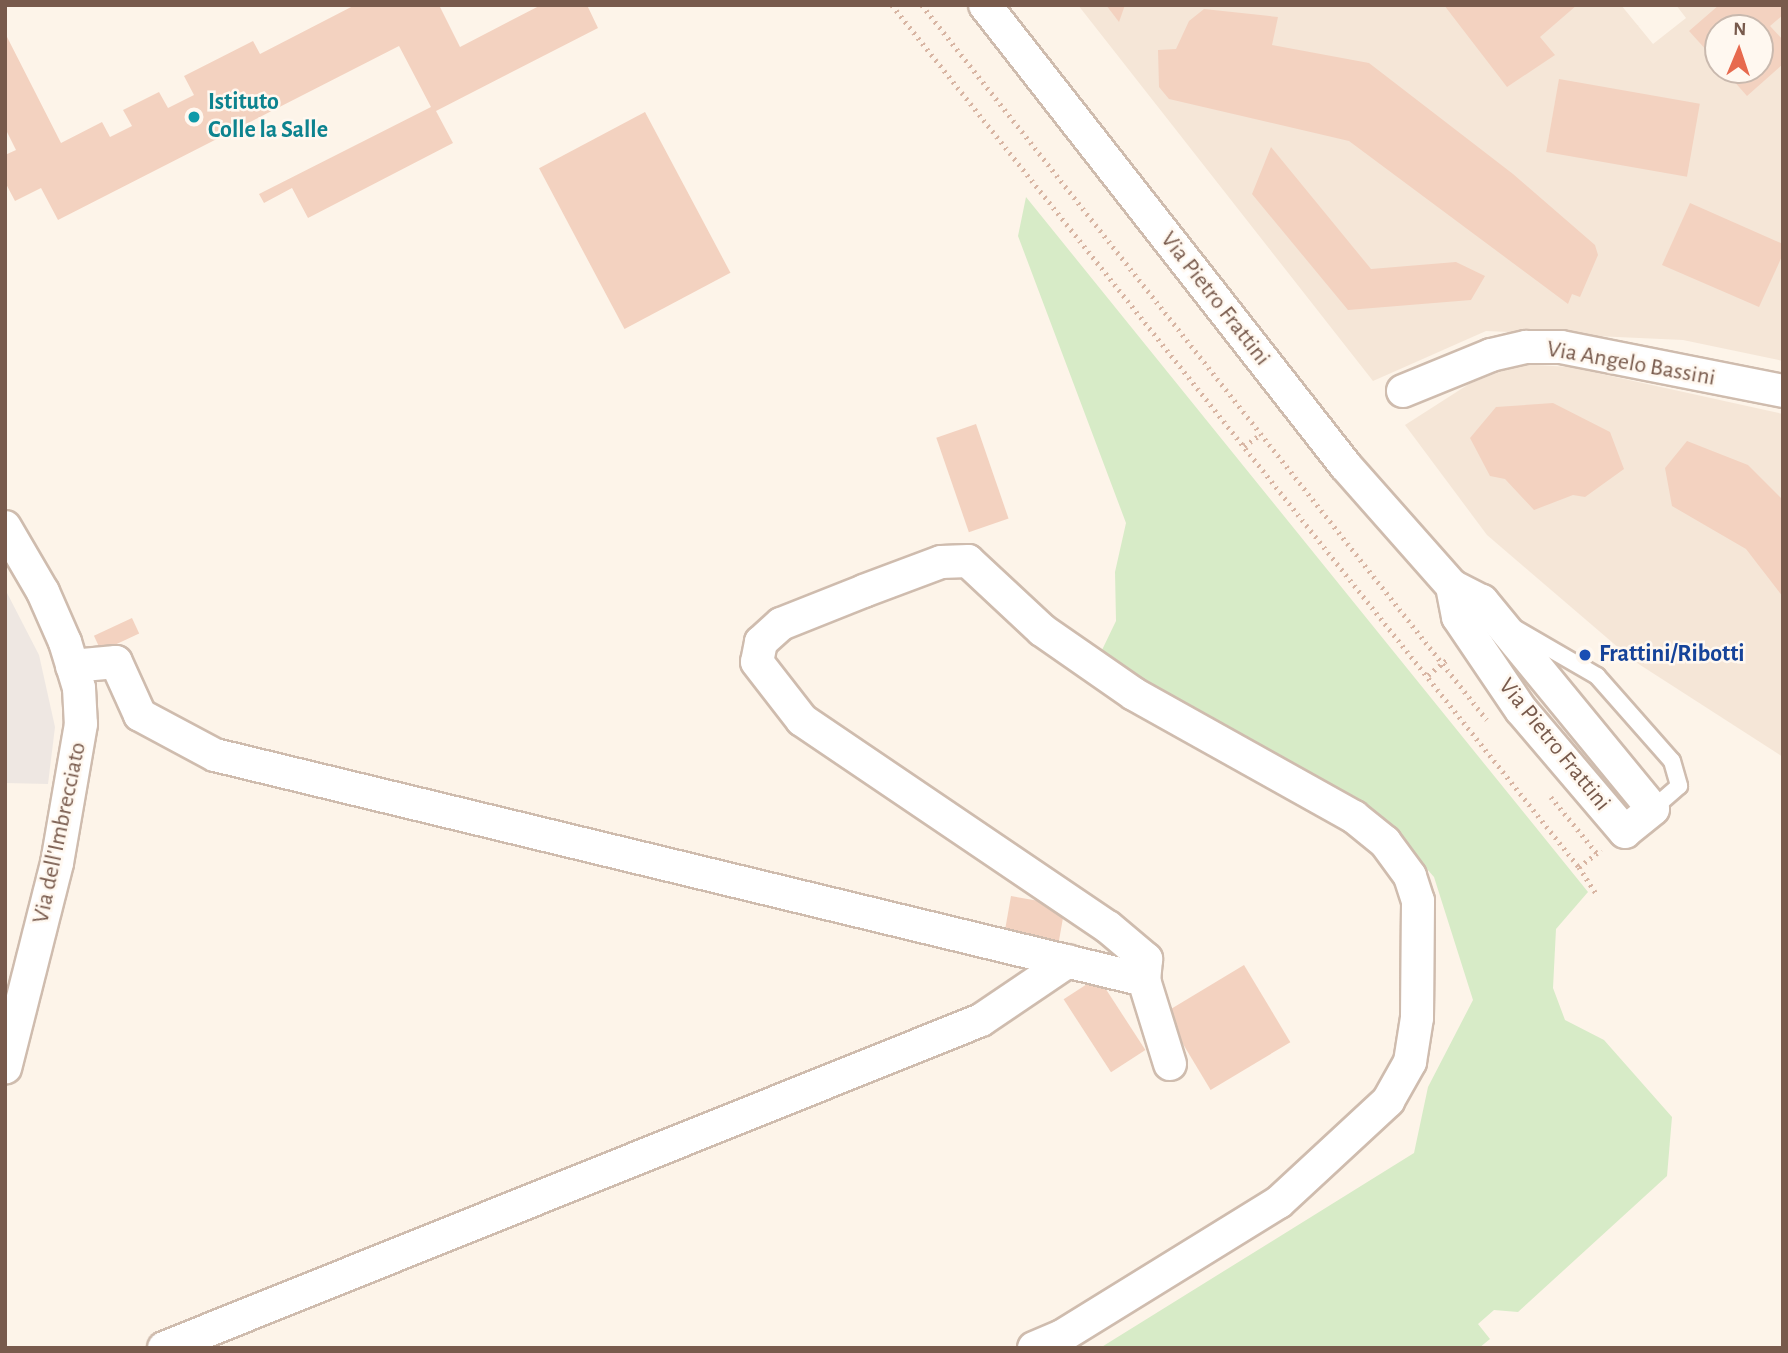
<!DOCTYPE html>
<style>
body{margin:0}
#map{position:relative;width:1788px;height:1353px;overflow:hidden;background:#fdf4e9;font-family:"Alegreya Sans",sans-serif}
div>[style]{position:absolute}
.residential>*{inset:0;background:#f5e6d7}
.industrial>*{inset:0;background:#eee7e2}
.green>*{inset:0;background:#d7ebc7}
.building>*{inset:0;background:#f3d2c0;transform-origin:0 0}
.path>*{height:4.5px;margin-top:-2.25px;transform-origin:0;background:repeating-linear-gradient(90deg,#d8b5a3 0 2px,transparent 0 7px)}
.roads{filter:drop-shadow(2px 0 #cfbcae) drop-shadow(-2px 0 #cfbcae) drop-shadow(0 2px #cfbcae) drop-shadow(0 -2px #cfbcae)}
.service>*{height:16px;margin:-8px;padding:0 8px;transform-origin:8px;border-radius:8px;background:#fff}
.minor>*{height:32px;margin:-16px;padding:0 16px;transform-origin:16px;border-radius:16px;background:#fff}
.dots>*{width:19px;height:19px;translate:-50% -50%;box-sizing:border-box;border:4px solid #fff8f0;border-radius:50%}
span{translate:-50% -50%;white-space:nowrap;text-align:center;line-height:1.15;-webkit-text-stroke:5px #fff8f0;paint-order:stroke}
.culture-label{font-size:24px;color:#0d838f;font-weight:700}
.left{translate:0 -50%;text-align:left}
.street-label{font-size:24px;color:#785a4c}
.transit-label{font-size:24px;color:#164399;font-weight:700}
.frame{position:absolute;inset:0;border:7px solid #785a4c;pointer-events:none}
.north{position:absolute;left:1704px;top:14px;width:70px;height:70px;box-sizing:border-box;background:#fff8f0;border:2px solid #c9b9ae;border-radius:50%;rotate:2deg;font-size:19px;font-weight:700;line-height:28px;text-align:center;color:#785a4c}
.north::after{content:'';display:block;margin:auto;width:24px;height:32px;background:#e76a4e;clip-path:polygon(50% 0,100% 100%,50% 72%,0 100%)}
</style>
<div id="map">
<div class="residential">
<i style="clip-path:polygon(evenodd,1078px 5px,1621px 5px,1653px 44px,1686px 18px,1676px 5px,1783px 5px,1783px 361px,1683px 340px,1486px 331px,1373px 381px,1078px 5px,1718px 28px,1760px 28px,1760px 70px,1718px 70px,1718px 28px)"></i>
<i style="clip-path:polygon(1520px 364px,1570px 367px,1783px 414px,1783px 757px,1634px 661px,1487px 535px,1405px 425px,1469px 384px)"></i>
</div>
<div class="industrial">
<i style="clip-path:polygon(5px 589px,39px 655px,55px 727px,48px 784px,5px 783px)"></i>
</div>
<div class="green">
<i style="clip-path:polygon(1026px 197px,1588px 892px,1556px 929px,1553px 988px,1565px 1020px,1604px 1040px,1672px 1117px,1667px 1176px,1518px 1312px,1494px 1310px,1478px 1324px,1490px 1339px,1479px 1348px,1100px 1348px,1414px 1153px,1428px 1087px,1473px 1000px,1434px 877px,1391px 828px,1154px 695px,1102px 650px,1116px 621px,1115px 572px,1126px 523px,1018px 236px)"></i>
</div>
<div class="building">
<i style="clip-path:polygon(355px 5px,439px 5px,460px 47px,541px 5px,587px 5px,598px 28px,436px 111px,453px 143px,308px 218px,292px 188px,264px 203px,259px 194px,431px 107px,399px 46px,58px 220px,41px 188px,15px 201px,5px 182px,5px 155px,16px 150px,5px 128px,5px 33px,61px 143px,102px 122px,110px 137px,132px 126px,123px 110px,159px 92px,168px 108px,194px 95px,184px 76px,253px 41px,260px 54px)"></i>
<i style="clip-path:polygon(1106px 5px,1125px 5px,1119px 22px)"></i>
<i style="clip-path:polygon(1444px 5px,1577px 5px,1540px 37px,1555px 55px,1507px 87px)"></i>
<i style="clip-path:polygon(1719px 5px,1783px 5px,1783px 15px,1770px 26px,1783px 40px,1783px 64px,1747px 96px,1724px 70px,1760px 70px,1760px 28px,1718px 28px,1718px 63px,1689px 31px)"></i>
<i style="clip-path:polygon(1204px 9px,1278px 17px,1272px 45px,1369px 63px,1513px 174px,1595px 245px,1598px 255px,1580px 297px,1572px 294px,1568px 304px,1349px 141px,1169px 99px,1159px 87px,1158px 50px,1176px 49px,1189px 21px)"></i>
<i style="left:1559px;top:79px;width:143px;height:74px;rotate:10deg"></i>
<i style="left:645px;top:112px;width:182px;height:120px;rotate:62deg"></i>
<i style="clip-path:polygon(1271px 147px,1371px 269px,1456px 262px,1485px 276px,1471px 300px,1348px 310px,1252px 194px)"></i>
<i style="clip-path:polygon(1690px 203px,1783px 244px,1783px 254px,1759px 307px,1662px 265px)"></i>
<i style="clip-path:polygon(1553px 403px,1610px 432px,1624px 469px,1585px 497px,1573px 495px,1534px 510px,1505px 479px,1490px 476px,1470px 438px,1496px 407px)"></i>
<i style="left:976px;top:424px;width:100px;height:42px;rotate:71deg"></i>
<i style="clip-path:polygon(1687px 441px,1748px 465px,1783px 500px,1783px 597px,1746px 549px,1672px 506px,1665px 468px)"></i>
<i style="left:132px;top:618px;width:17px;height:42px;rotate:65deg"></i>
<i style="left:1011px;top:896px;width:55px;height:41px;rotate:10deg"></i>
<i style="left:1244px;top:965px;width:90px;height:93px;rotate:59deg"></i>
<i style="left:1098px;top:977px;width:87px;height:41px;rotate:57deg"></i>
</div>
<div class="path">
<i style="left:892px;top:5px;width:1102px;rotate:51.45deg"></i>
<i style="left:1579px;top:867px;width:28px;rotate:-38deg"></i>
<i style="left:922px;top:5px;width:911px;rotate:51.68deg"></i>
<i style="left:1244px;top:446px;width:21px;rotate:-35deg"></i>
<i style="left:1428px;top:675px;width:27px;rotate:-39deg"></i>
<i style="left:1551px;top:797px;width:72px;rotate:50.6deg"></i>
<i style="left:1579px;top:867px;width:31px;rotate:57deg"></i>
</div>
<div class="roads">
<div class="service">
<i style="left:1516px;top:629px;width:94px;rotate:30.1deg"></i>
<i style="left:1597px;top:676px;width:113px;rotate:48.6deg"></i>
<i style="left:1672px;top:761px;width:26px;rotate:74deg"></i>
<i style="left:1679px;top:786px;width:35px;rotate:139deg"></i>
</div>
<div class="minor">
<i style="left:985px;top:5px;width:584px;rotate:51.95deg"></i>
<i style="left:1345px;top:465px;width:162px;rotate:48.5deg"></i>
<i style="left:1452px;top:586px;width:34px;rotate:27deg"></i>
<i style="left:1482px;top:601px;width:269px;rotate:50.6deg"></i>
<i style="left:1653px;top:809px;width:36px;rotate:141deg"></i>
<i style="left:1625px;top:832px;width:160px;rotate:-130.4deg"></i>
<i style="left:1521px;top:710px;width:112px;rotate:-124.1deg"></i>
<i style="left:1458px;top:617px;width:32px;rotate:-101deg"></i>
<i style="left:1403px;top:391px;width:95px;rotate:-22.2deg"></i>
<i style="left:1491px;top:355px;width:36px;rotate:-13deg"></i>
<i style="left:1526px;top:347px;width:35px"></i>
<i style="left:1561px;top:347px;width:226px;rotate:11.2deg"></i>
<i style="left:5px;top:527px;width:75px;rotate:59.7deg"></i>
<i style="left:43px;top:592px;width:55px;rotate:66.3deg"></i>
<i style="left:65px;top:642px;width:48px;rotate:73.1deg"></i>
<i style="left:79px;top:688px;width:36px;rotate:87deg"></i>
<i style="left:81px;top:724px;width:141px;rotate:99.8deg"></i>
<i style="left:57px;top:863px;width:211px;rotate:104.2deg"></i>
<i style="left:72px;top:666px;width:44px;rotate:-5.2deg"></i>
<i style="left:116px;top:662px;width:58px;rotate:65.6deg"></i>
<i style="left:140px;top:715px;width:85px;rotate:28.1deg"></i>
<i style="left:215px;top:755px;width:956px;rotate:13.61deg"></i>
<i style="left:164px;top:1348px;width:880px;rotate:-21.87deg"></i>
<i style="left:981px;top:1020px;width:105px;rotate:-34.1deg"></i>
<i style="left:1034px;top:1348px;width:30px;rotate:-23deg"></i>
<i style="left:1062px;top:1336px;width:255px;rotate:-31.7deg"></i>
<i style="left:1279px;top:1202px;width:149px;rotate:-42.8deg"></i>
<i style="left:1388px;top:1101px;width:45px;rotate:-60.6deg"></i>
<i style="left:1410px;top:1062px;width:45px;rotate:-81deg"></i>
<i style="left:1417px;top:1018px;width:117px;rotate:-89.5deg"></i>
<i style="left:1418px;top:901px;width:26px;rotate:-108deg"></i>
<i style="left:1410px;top:876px;width:42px;rotate:-126.3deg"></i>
<i style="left:1385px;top:842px;width:40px;rotate:-141deg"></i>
<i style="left:1354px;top:817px;width:252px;rotate:-150.8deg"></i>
<i style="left:1134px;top:694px;width:112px;rotate:-145.2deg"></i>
<i style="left:1042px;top:630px;width:101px;rotate:-137deg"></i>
<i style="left:968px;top:561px;width:27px;rotate:178deg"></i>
<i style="left:941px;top:562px;width:82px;rotate:159.4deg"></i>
<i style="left:864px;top:591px;width:89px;rotate:158.3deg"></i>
<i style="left:781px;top:624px;width:27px;rotate:138deg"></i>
<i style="left:761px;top:642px;width:20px;rotate:101deg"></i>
<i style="left:757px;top:662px;width:73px;rotate:52.2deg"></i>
<i style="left:802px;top:720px;width:369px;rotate:34.1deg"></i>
<i style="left:1108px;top:927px;width:50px;rotate:40.1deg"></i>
<i style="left:1146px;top:959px;width:21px;rotate:95deg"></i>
<i style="left:1144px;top:980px;width:88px;rotate:72.8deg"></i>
</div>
</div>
<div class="dots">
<i style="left:194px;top:117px;background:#0f9aa8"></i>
<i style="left:1585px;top:655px;background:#1a4fb4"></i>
</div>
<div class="culture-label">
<span class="left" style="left:208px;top:117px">Istituto<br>Colle la Salle</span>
</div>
<div class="street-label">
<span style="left:1215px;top:299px;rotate:52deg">Via Pietro Frattini</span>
<span style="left:1631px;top:364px;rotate:10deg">Via Angelo Bassini</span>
<span style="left:1554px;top:745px;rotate:51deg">Via Pietro Frattini</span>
<span style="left:60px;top:833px;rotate:-78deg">Via dell'Imbrecciato</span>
</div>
<div class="transit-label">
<span class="left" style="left:1599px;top:655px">Frattini/Ribotti</span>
</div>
<div class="frame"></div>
<div class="north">N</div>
</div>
